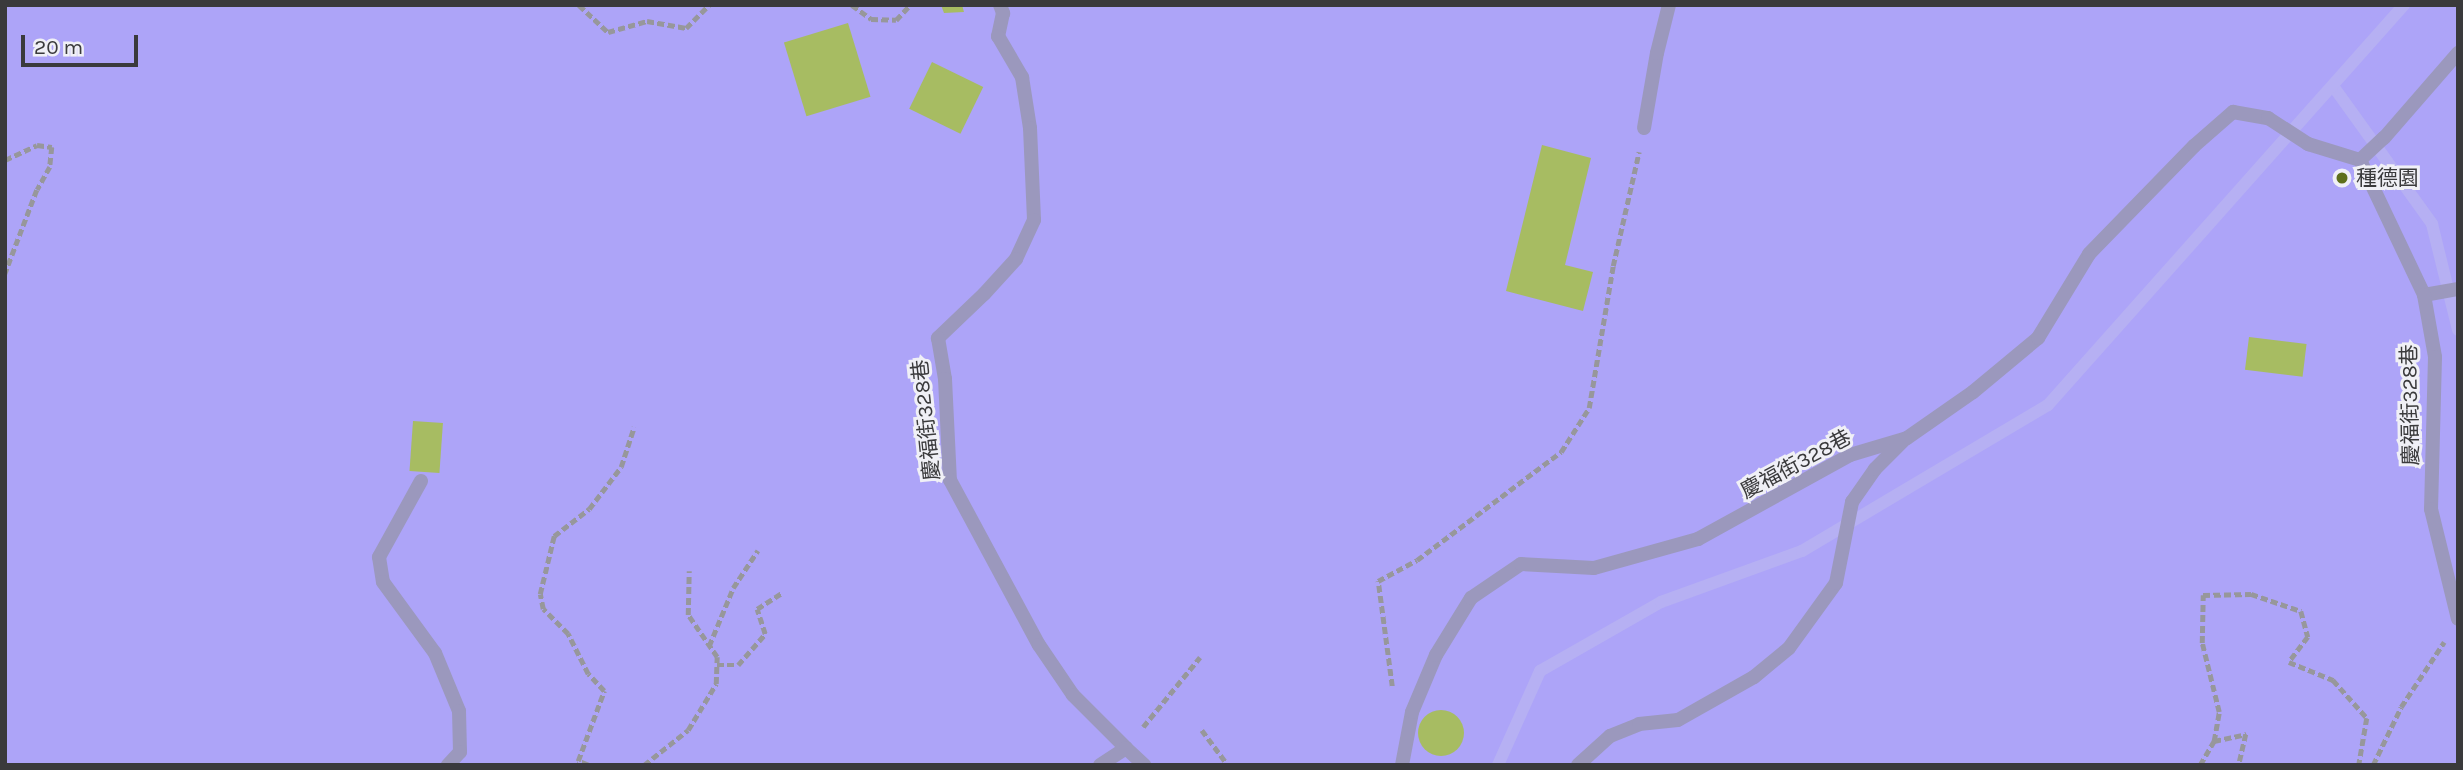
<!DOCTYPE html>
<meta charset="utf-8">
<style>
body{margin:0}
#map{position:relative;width:2463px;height:770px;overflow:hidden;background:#f0f0f6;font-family:Karla,"Noto Sans TC",sans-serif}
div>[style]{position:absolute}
.forest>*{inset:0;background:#ada4f8;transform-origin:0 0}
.stream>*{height:12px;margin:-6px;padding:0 6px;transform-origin:6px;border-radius:6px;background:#b6b0f3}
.building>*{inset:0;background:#a7bc62;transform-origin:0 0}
.round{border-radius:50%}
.path>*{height:4.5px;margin-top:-2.25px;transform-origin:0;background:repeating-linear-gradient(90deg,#97979b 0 7px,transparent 0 10.5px)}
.lane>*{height:14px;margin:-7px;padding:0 7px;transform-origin:7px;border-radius:7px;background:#9b98bd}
.street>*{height:14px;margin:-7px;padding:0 7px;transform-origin:7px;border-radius:7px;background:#9b98bd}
.dots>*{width:19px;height:19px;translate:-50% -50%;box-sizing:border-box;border:4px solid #f0f0f6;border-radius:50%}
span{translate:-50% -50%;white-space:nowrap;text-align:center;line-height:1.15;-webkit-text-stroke:6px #f0f0f6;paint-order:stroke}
.poi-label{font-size:21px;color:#3a3a3c}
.left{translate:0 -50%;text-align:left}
.street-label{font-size:21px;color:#3a3a3c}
.frame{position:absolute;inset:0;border:7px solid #3a3a3c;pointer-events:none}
.scale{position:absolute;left:21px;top:35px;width:117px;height:32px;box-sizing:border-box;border:4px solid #3a3a3c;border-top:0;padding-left:9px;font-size:21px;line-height:24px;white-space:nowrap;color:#3a3a3c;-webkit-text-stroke:5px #f0f0f6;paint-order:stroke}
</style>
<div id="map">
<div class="forest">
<i style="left:5px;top:5px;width:2453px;height:760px"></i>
</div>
<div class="stream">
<i style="left:2333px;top:86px;width:170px;rotate:54.3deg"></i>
<i style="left:2432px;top:224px;width:109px;rotate:76.2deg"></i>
<i style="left:1498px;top:765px;width:103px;rotate:-65.9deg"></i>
<i style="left:1540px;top:671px;width:139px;rotate:-29.7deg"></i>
<i style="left:1661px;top:602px;width:150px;rotate:-19.9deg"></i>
<i style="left:1802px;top:551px;width:286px;rotate:-30.7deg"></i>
<i style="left:2048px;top:405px;width:535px;rotate:-48.33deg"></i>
</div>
<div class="building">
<i style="clip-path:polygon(941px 5px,962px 5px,964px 12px,944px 13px)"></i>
<i style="left:848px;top:23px;width:77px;height:67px;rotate:73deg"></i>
<i style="left:932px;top:62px;width:57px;height:52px;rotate:26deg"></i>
<i style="clip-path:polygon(1542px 145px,1591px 158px,1565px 265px,1593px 272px,1583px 311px,1506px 291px)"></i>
<i style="left:2249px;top:337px;width:58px;height:33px;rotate:7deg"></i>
<i style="left:413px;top:421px;width:30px;height:50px;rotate:4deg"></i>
<i class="round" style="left:1418px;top:710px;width:46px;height:46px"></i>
</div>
<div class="path">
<i style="left:579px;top:5px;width:40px;rotate:43deg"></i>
<i style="left:608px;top:32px;width:41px;rotate:-15.8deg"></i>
<i style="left:647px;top:21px;width:40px;rotate:10deg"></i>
<i style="left:686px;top:28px;width:33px;rotate:-45deg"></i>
<i style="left:852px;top:5px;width:24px;rotate:36deg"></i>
<i style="left:871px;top:19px;width:25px;rotate:2deg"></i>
<i style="left:896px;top:20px;width:21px;rotate:-47deg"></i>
<i style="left:5px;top:160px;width:35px;rotate:-25deg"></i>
<i style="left:37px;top:145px;width:15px;rotate:8deg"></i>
<i style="left:52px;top:147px;width:20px;rotate:96deg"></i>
<i style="left:50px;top:167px;width:26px;rotate:119deg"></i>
<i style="left:37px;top:190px;width:90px;rotate:110.9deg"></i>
<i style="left:709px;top:646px;width:63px;rotate:-67.5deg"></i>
<i style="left:733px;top:588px;width:45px;rotate:-56.7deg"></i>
<i style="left:717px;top:665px;width:21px"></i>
<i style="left:738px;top:665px;width:41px;rotate:-48.9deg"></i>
<i style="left:765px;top:634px;width:26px;rotate:-108deg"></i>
<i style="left:757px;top:609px;width:31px;rotate:-33deg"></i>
<i style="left:1392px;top:686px;width:106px;rotate:-97.6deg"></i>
<i style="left:1378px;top:581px;width:44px;rotate:-28.3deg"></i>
<i style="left:1417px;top:560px;width:180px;rotate:-36.9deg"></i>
<i style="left:1561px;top:452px;width:52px;rotate:-57.5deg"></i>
<i style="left:1589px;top:408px;width:144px;rotate:-80.4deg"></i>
<i style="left:1613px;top:266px;width:117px;rotate:-77.2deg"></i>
<i style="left:1143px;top:727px;width:90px;rotate:-50.8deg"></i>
<i style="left:1202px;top:730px;width:44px;rotate:53.4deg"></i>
<i style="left:2214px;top:741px;width:29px;rotate:-80deg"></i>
<i style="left:2219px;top:712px;width:71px;rotate:-103.8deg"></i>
<i style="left:2202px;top:643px;width:48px;rotate:-88.8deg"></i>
<i style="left:2203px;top:595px;width:48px;rotate:-1.2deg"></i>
<i style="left:2251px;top:594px;width:53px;rotate:18.8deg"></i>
<i style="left:2301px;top:611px;width:27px;rotate:75deg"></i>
<i style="left:2308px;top:637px;width:31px;rotate:127deg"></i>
<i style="left:2289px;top:662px;width:48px;rotate:22.2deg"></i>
<i style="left:2333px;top:680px;width:51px;rotate:48.2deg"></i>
<i style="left:2367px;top:718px;width:48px;rotate:99.7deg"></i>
<i style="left:588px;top:765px;width:11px;rotate:-158deg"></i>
<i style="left:578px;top:761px;width:75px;rotate:-69.6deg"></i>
<i style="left:604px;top:691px;width:23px;rotate:-133deg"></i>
<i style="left:588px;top:674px;width:45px;rotate:-116.6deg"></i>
<i style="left:568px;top:634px;width:35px;rotate:-135deg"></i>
<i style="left:543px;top:609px;width:15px;rotate:-101deg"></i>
<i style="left:540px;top:594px;width:60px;rotate:-76.4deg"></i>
<i style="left:554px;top:536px;width:44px;rotate:-37.6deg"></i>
<i style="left:589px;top:509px;width:53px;rotate:-52.7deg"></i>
<i style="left:621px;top:467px;width:42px;rotate:-72deg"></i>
<i style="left:644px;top:765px;width:56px;rotate:-38.5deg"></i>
<i style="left:688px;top:730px;width:54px;rotate:-58.7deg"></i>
<i style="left:716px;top:684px;width:27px;rotate:-88deg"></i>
<i style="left:717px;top:657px;width:51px;rotate:-124.6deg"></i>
<i style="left:688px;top:615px;width:44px;rotate:-88.7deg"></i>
<i style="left:2200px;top:765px;width:28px;rotate:-60deg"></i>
<i style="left:2214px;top:741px;width:33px;rotate:-12deg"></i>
<i style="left:2246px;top:734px;width:32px;rotate:103deg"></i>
<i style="left:2373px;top:765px;width:64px;rotate:-64.2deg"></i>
<i style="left:2401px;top:707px;width:78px;rotate:-56.5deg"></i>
</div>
<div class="lane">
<i style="left:2424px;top:295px;width:35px;rotate:-10deg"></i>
</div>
<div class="street">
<i style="left:1000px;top:5px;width:9px;rotate:69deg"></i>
<i style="left:1003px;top:13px;width:24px;rotate:102deg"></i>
<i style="left:998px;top:36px;width:48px;rotate:59.7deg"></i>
<i style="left:1022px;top:77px;width:52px;rotate:81.1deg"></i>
<i style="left:1030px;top:128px;width:92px;rotate:87.5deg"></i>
<i style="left:1034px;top:220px;width:43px;rotate:114.8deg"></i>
<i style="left:1016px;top:259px;width:47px;rotate:132.4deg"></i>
<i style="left:984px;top:294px;width:64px;rotate:136.3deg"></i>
<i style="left:938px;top:338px;width:42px;rotate:80.3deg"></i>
<i style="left:945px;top:379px;width:101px;rotate:87.2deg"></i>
<i style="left:950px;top:480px;width:187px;rotate:61.7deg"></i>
<i style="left:1039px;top:645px;width:60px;rotate:55.8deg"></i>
<i style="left:1073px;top:695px;width:75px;rotate:45deg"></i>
<i style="left:1644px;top:128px;width:76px;rotate:-80.2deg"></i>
<i style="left:1657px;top:53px;width:49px;rotate:-76deg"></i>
<i style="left:2360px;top:160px;width:149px;rotate:64.6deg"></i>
<i style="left:2424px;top:295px;width:63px;rotate:79.9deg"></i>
<i style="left:2435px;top:357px;width:152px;rotate:91.5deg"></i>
<i style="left:2431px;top:509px;width:113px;rotate:76.2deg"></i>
<i style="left:421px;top:481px;width:87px;rotate:118.9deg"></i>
<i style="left:379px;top:557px;width:25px;rotate:81deg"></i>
<i style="left:383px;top:582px;width:88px;rotate:53.8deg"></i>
<i style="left:435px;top:653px;width:63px;rotate:67.5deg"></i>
<i style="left:459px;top:711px;width:41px;rotate:88.6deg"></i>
<i style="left:460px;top:752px;width:18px;rotate:133deg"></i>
<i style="left:1100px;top:765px;width:31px;rotate:-33deg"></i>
<i style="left:1126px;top:748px;width:25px;rotate:43deg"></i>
<i style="left:1402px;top:765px;width:54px;rotate:-79.3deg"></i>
<i style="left:1412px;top:712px;width:62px;rotate:-67.2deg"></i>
<i style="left:1436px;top:655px;width:67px;rotate:-58.4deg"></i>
<i style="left:1471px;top:598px;width:60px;rotate:-34.2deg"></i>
<i style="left:1521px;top:564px;width:73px;rotate:3.1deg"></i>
<i style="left:1594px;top:568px;width:108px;rotate:-15.6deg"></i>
<i style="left:1698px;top:539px;width:174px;rotate:-28.9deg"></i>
<i style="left:1850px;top:455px;width:59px;rotate:-16.6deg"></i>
<i style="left:1907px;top:438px;width:80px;rotate:-34.9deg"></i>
<i style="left:1973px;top:392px;width:85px;rotate:-39.7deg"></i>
<i style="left:2038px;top:338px;width:98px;rotate:-58.7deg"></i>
<i style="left:2089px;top:254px;width:151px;rotate:-45.8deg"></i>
<i style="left:2194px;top:146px;width:52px;rotate:-41.1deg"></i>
<i style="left:2233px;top:112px;width:36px;rotate:10deg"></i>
<i style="left:2268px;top:118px;width:48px;rotate:33deg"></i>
<i style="left:2308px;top:144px;width:54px;rotate:17.1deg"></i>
<i style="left:2360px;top:160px;width:33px;rotate:-43deg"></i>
<i style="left:2384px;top:138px;width:113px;rotate:-49deg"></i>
<i style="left:1578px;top:765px;width:43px;rotate:-42.2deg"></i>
<i style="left:1610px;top:736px;width:31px;rotate:-22deg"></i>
<i style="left:1639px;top:724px;width:39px;rotate:-6deg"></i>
<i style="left:1678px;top:720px;width:87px;rotate:-29.5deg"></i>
<i style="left:1754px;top:677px;width:45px;rotate:-39.6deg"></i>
<i style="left:1789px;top:648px;width:80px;rotate:-54.1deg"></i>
<i style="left:1836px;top:583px;width:83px;rotate:-78.8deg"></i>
<i style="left:1852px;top:502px;width:40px;rotate:-55.1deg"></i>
<i style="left:1875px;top:469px;width:42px;rotate:-45deg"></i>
</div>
<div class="dots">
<i style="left:2342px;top:178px;background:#5e6f1b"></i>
</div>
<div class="poi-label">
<span class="left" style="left:2356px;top:178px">種德園</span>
</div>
<div class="street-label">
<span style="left:2410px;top:405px;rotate:-91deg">慶福街328巷</span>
<span style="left:926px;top:420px;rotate:-96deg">慶福街328巷</span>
<span style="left:1796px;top:464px;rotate:-28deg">慶福街328巷</span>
</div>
<div class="frame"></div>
<div class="scale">20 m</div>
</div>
